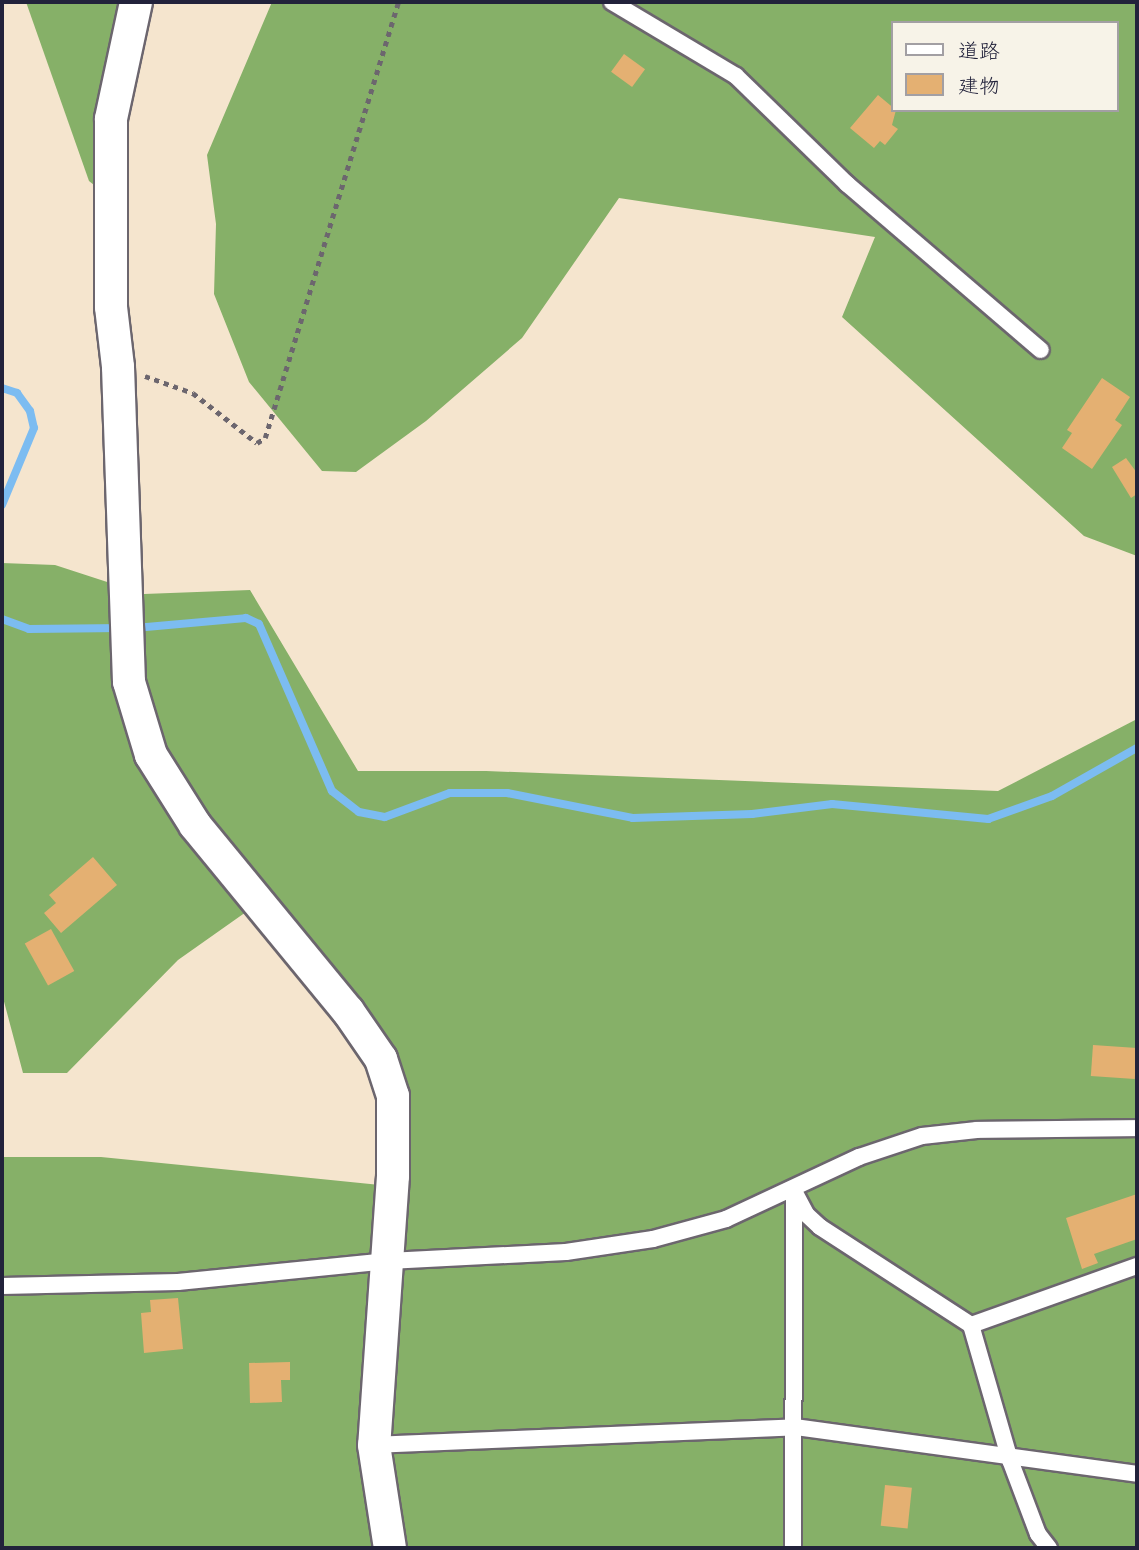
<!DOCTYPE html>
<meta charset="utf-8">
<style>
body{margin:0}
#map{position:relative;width:1139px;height:1550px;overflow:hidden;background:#f5e5ce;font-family:"Shantell Sans","Klee One",sans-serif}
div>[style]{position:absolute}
.forest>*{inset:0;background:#86b068}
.stream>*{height:8px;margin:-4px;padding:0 4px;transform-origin:4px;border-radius:4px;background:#7cbcf1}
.building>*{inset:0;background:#e4b072;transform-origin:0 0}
.path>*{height:4.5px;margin-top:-2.25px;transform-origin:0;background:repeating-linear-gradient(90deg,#6c666e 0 5px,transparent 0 10px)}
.roads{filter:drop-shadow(2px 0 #6c666e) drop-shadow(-2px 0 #6c666e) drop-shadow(0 2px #6c666e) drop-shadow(0 -2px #6c666e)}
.lane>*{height:16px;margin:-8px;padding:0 8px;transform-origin:8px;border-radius:8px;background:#fff}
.street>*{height:32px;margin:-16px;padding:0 16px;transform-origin:16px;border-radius:16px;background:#fff}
span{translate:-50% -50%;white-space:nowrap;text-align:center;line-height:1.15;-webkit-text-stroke:5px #f7f3e8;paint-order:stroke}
.frame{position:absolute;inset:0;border:4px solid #22223b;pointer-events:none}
.legend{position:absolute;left:891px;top:21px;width:228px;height:91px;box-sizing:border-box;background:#f7f3e8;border:2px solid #a29fa3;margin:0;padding:9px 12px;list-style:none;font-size:21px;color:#22223b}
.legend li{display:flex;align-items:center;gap:14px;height:35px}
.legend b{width:35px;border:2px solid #a29fa3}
</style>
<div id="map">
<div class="forest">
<i style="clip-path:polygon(26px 2px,126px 2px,99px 189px,89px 181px)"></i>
<i style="clip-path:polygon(evenodd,272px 2px,1137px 2px,1137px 556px,1084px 536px,842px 317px,875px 237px,619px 198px,522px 338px,426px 421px,356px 472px,322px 471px,249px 382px,214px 294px,216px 224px,207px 155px,272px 2px,892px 23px,1116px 23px,1116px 110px,892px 110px,892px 23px)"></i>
<i style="clip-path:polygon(2px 563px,55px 565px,144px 594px,250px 590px,358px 771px,486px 771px,998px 791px,1137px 719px,1137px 1548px,2px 1548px,2px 1157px,101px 1157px,380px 1185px,381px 1098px,370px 1063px,246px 912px,178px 960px,67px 1073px,23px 1073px,2px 994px)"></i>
</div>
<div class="stream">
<i style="left:2px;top:388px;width:16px;rotate:18deg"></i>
<i style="left:17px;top:393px;width:22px;rotate:54deg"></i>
<i style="left:30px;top:411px;width:17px;rotate:77deg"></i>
<i style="left:34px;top:428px;width:83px;rotate:112.6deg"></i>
<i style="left:2px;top:619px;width:29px;rotate:20deg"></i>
<i style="left:29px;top:629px;width:93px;rotate:-0.6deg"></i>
<i style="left:135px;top:628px;width:111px;rotate:-5.1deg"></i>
<i style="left:246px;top:618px;width:14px;rotate:25deg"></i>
<i style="left:259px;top:624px;width:182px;rotate:66.4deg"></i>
<i style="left:332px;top:791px;width:34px;rotate:38deg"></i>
<i style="left:359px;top:812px;width:26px;rotate:11deg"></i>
<i style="left:385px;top:817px;width:69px;rotate:-20.3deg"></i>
<i style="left:450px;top:793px;width:57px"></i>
<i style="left:507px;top:793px;width:128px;rotate:11.2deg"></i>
<i style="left:633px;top:818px;width:119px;rotate:-1.9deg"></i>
<i style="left:752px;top:814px;width:81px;rotate:-7.1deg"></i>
<i style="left:832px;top:804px;width:157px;rotate:5.5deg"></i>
<i style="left:988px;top:819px;width:68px;rotate:-19.8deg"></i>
<i style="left:1052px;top:796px;width:98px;rotate:-29.5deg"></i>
</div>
<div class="building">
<i style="left:624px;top:54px;width:26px;height:22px;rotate:36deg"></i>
<i style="clip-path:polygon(878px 95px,896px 110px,892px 125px,898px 129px,885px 145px,880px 141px,874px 148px,850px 128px)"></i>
<i style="clip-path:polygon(1102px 378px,1130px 397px,1115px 420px,1122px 425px,1092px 469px,1062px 448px,1072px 433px,1067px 430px)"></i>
<i style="clip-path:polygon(1126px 458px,1137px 473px,1137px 494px,1131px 498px,1112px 467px)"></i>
<i style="clip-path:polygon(93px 857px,117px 885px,61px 933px,44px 913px,56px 903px,49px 895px)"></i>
<i style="left:51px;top:929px;width:48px;height:30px;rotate:61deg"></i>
<i style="left:1093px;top:1045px;width:44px;height:31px;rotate:4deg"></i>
<i style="clip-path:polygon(1137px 1194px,1137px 1239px,1094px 1254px,1098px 1263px,1082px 1269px,1066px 1218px)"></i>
<i style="clip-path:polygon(178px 1298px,183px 1349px,144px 1353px,141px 1313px,151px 1312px,150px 1300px)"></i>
<i style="clip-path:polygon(290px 1362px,290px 1380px,281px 1380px,282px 1402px,250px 1403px,249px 1363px)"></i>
<i style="left:885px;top:1485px;width:27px;height:41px;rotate:6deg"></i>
</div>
<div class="path">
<i style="left:145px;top:376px;width:51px;rotate:19.5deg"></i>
<i style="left:193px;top:393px;width:81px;rotate:38deg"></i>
<i style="left:257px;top:443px;width:9px;rotate:-32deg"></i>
<i style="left:265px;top:438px;width:456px;rotate:-73deg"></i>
</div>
<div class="roads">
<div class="lane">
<i style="left:612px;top:2px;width:144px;rotate:30.8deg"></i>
<i style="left:736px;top:76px;width:155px;rotate:44.2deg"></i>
<i style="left:847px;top:184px;width:255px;rotate:40.6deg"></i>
<i style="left:794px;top:1191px;width:26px;rotate:62deg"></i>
<i style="left:806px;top:1214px;width:19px;rotate:43deg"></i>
<i style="left:820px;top:1227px;width:180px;rotate:33deg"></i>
<i style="left:971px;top:1325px;width:141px;rotate:73.9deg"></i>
<i style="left:1010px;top:1460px;width:79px;rotate:69.3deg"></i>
<i style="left:1038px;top:1534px;width:18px;rotate:52deg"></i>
<i style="left:2px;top:1286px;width:176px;rotate:-1.3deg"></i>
<i style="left:178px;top:1282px;width:211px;rotate:-5.7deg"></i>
<i style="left:388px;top:1261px;width:178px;rotate:-2.9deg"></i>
<i style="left:566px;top:1252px;width:88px;rotate:-8.5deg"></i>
<i style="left:653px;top:1239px;width:76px;rotate:-15.3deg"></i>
<i style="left:726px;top:1219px;width:147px;rotate:-25deg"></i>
<i style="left:859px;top:1157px;width:66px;rotate:-18.4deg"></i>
<i style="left:922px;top:1136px;width:55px;rotate:-6.2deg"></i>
<i style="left:977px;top:1130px;width:160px;rotate:-0.7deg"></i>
<i style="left:971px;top:1325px;width:176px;rotate:-19.6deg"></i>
<i style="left:374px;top:1445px;width:421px;rotate:-2.4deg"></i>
<i style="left:795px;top:1427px;width:345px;rotate:7.8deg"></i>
<i style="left:793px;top:1548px;width:351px;rotate:-89.8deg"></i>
</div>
<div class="street">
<i style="left:136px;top:2px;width:120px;rotate:102.1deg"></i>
<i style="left:111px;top:119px;width:188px;rotate:90deg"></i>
<i style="left:111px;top:307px;width:60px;rotate:83.3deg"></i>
<i style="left:118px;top:367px;width:315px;rotate:88deg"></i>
<i style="left:129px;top:682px;width:76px;rotate:73.2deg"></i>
<i style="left:151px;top:755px;width:83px;rotate:57.8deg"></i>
<i style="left:195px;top:825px;width:241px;rotate:50.6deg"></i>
<i style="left:348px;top:1011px;width:58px;rotate:55.5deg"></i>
<i style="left:381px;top:1059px;width:39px;rotate:72deg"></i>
<i style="left:393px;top:1096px;width:80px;rotate:90deg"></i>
<i style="left:393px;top:1176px;width:270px;rotate:94deg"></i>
<i style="left:374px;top:1445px;width:104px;rotate:81.2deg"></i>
</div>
</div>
<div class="frame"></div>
<ul class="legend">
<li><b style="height:9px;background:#fff"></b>道路</li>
<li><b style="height:19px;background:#e4b072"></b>建物</li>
</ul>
</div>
